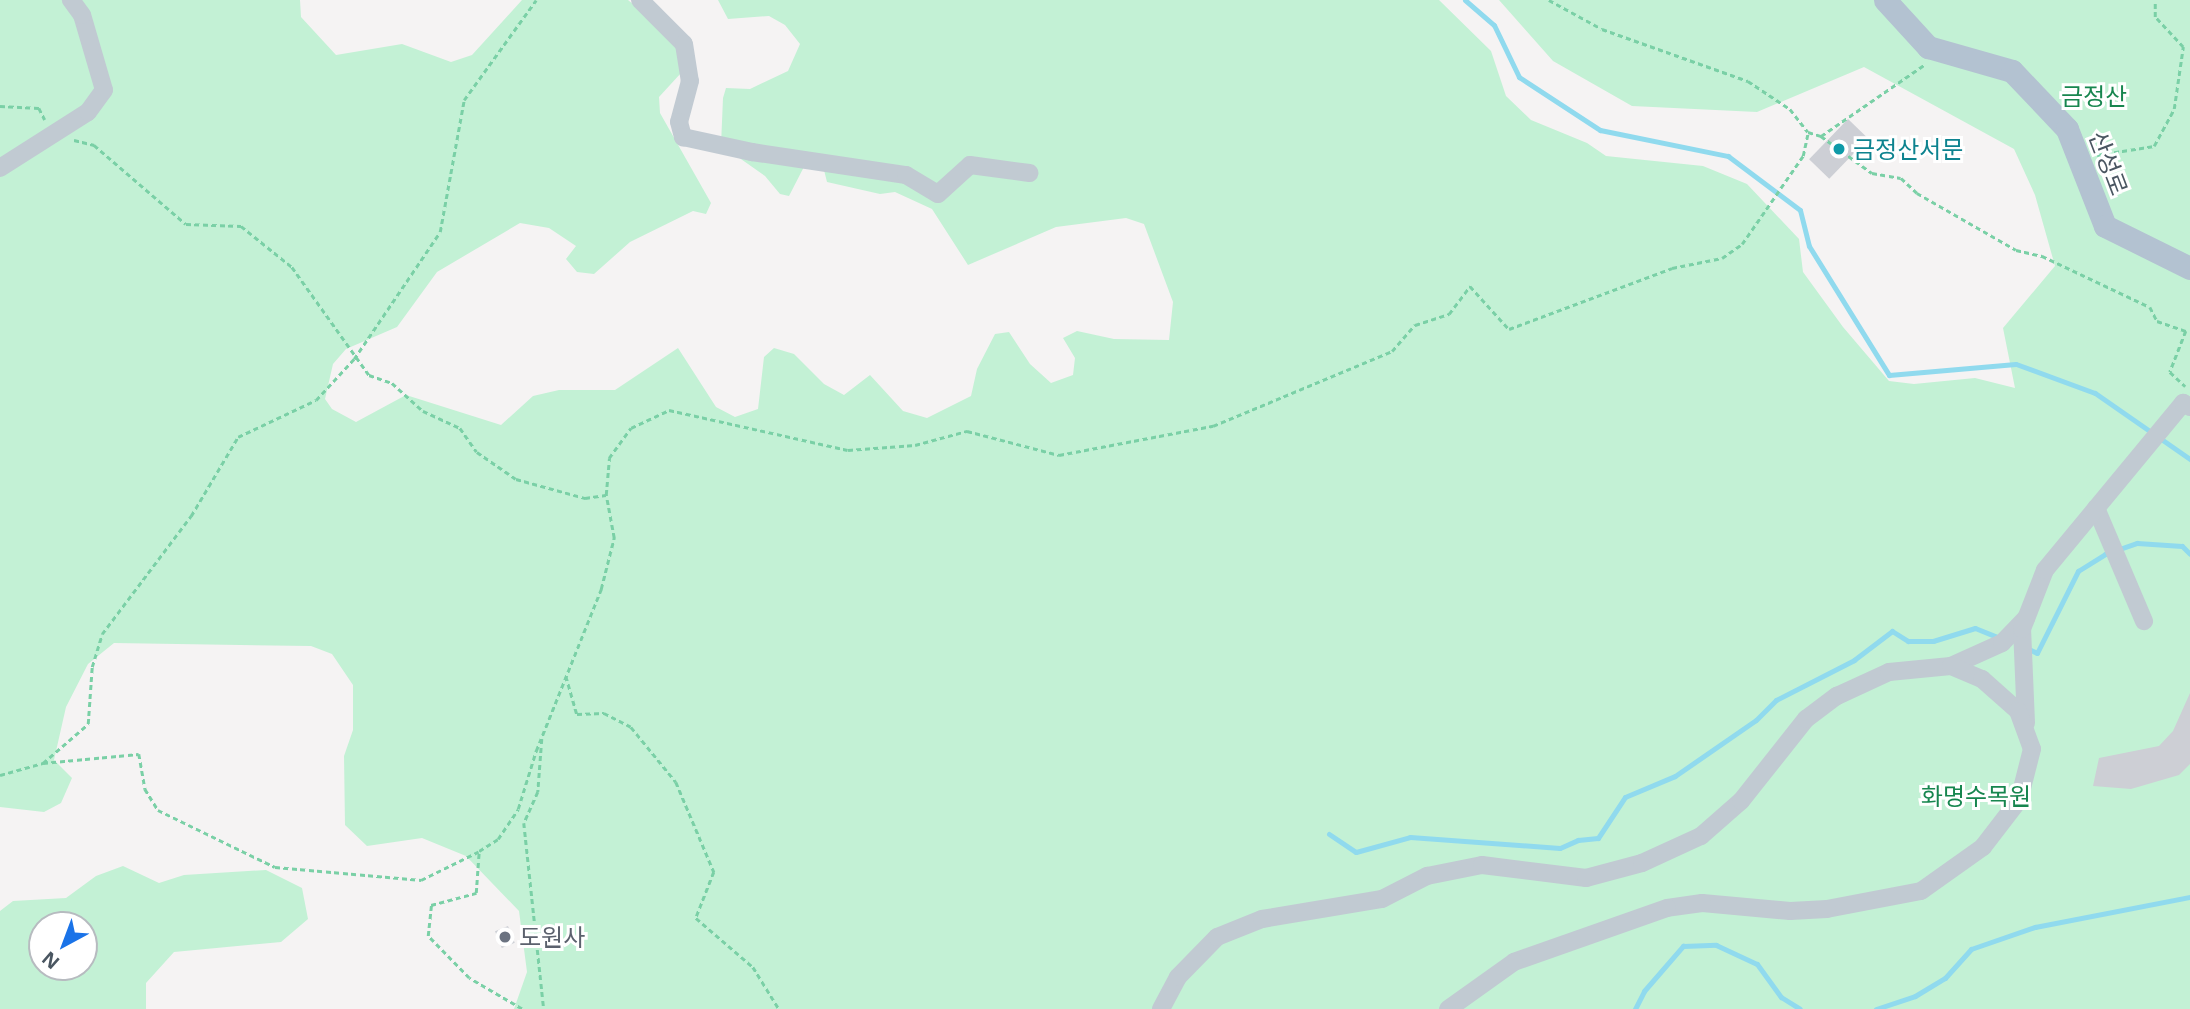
<!DOCTYPE html>
<meta charset="utf-8">
<style>
body{margin:0}
#map{position:relative;width:2190px;height:1009px;overflow:hidden;background:#f5f3f3;font-family:"Noto Sans","Noto Sans KR",sans-serif}
div>[style]{position:absolute}
.green>*{inset:0;background:#c3f1d5}
.stream>*{height:5px;margin:-2.5px;padding:0 2.5px;transform-origin:2.5px;border-radius:2.5px;background:#90daee}
.building>*{inset:0;background:#cdcfd5;transform-origin:0 0}
.path>*{height:2.5px;margin-top:-1.25px;transform-origin:0;background:repeating-linear-gradient(90deg,#7ad0a6 0 5px,transparent 0 8.5px)}
.minor>*{height:18px;margin:-9px;padding:0 9px;transform-origin:9px;border-radius:9px;background:#c1cad2}
.major>*{height:23px;margin:-11.5px;padding:0 11.5px;transform-origin:11.5px;border-radius:11.5px;background:#b3c2d1}
.dots>*{width:19px;height:19px;translate:-50% -50%;box-sizing:border-box;border:4px solid #fff;border-radius:50%}
span{translate:-50% -50%;white-space:nowrap;text-align:center;line-height:1.15;-webkit-text-stroke:6px #fff;paint-order:stroke}
.park-label{font-size:24px;color:#17864f}
.culture-label{font-size:24px;color:#0d838f}
.left{translate:0 -50%;text-align:left}
.street-label{font-size:24px;color:#4a5661}
.worship-label{font-size:24px;color:#5b616d}
.north{position:absolute;left:28px;top:911px;width:70px;height:70px;box-sizing:border-box;background:#fff;border:2px solid #b7bbc0;border-radius:50%;rotate:221deg;font-size:19px;font-weight:700;line-height:28px;text-align:center;color:#4a5661}
.north::after{content:'';display:block;margin:auto;width:24px;height:32px;background:#1a73e8;clip-path:polygon(50% 0,100% 100%,50% 72%,0 100%)}
</style>
<div id="map">
<div class="green">
<i style="clip-path:polygon(0 0,300px 0,301px 17px,336px 55px,402px 44px,451px 62px,472px 55px,522px 0,628px 0,676px 40px,681px 73px,659px 97px,660px 113px,711px 203px,706px 214px,693px 211px,630px 242px,594px 274px,577px 272px,566px 259px,576px 246px,549px 228px,520px 223px,437px 272px,397px 327px,346px 349px,333px 364px,325px 399px,332px 409px,356px 422px,406px 395px,501px 425px,533px 396px,559px 390px,615px 390px,678px 348px,716px 407px,735px 417px,758px 409px,764px 357px,774px 348px,794px 354px,824px 384px,844px 395px,870px 375px,903px 411px,927px 418px,971px 396px,977px 369px,995px 334px,1009px 332px,1030px 364px,1051px 383px,1073px 375px,1075px 358px,1063px 338px,1077px 331px,1114px 339px,1169px 340px,1173px 302px,1144px 224px,1126px 218px,1056px 227px,968px 265px,932px 209px,895px 192px,880px 194px,827px 182px,821px 158px,808px 159px,789px 196px,780px 194px,765px 176px,721px 145px,723px 98px,726px 88px,750px 89px,788px 71px,800px 44px,785px 25px,769px 16px,728px 19px,718px 0,1439px 0,1491px 51px,1506px 96px,1531px 120px,1587px 143px,1606px 156px,1703px 166px,1747px 184px,1799px 239px,1803px 272px,1843px 327px,1889px 381px,1914px 384px,1975px 378px,2015px 388px,2003px 328px,2055px 266px,2035px 195px,2014px 149px,1864px 67px,1757px 112px,1632px 106px,1553px 61px,1499px 0,2190px 0,2190px 1009px,514px 1009px,527px 972px,519px 911px,466px 856px,422px 838px,367px 846px,345px 825px,344px 756px,353px 730px,353px 685px,332px 654px,311px 646px,114px 643px,88px 664px,66px 707px,54px 760px,72px 778px,61px 803px,44px 812px,0 807px)"></i>
<i style="clip-path:polygon(evenodd,123px 866px,159px 883px,184px 875px,266px 870px,302px 888px,308px 919px,281px 942px,174px 952px,146px 983px,146px 1009px,0 1009px,0 911px,13px 901px,66px 898px,96px 876px,123px 866px,42px 925px,84px 925px,84px 967px,42px 967px,42px 925px)"></i>
</div>
<div class="stream">
<i style="left:1465px;top:0;width:38px;rotate:41deg"></i>
<i style="left:1494px;top:25px;width:58px;rotate:64.3deg"></i>
<i style="left:1519px;top:77px;width:97px;rotate:33.2deg"></i>
<i style="left:1600px;top:130px;width:131px;rotate:11.5deg"></i>
<i style="left:1728px;top:156px;width:90px;rotate:36.9deg"></i>
<i style="left:1800px;top:210px;width:37px;rotate:76deg"></i>
<i style="left:1809px;top:246px;width:152px;rotate:58.2deg"></i>
<i style="left:1889px;top:375px;width:127px;rotate:-5deg"></i>
<i style="left:2016px;top:364px;width:84px;rotate:20.2deg"></i>
<i style="left:2095px;top:393px;width:116px;rotate:34.8deg"></i>
<i style="left:2026px;top:648px;width:12px;rotate:24deg"></i>
<i style="left:2037px;top:653px;width:92px;rotate:-63.4deg"></i>
<i style="left:2078px;top:571px;width:32px;rotate:-32deg"></i>
<i style="left:2105px;top:554px;width:34px;rotate:-19deg"></i>
<i style="left:2137px;top:543px;width:45px;rotate:3.8deg"></i>
<i style="left:2182px;top:546px;width:11px;rotate:45deg"></i>
<i style="left:1329px;top:834px;width:32px;rotate:34deg"></i>
<i style="left:1356px;top:852px;width:56px;rotate:-15.5deg"></i>
<i style="left:1410px;top:837px;width:150px;rotate:4.2deg"></i>
<i style="left:1560px;top:848px;width:20px;rotate:-24deg"></i>
<i style="left:1578px;top:840px;width:20px;rotate:-6deg"></i>
<i style="left:1598px;top:838px;width:49px;rotate:-56.6deg"></i>
<i style="left:1625px;top:797px;width:54px;rotate:-22.8deg"></i>
<i style="left:1675px;top:776px;width:98px;rotate:-34.7deg"></i>
<i style="left:1756px;top:720px;width:28px;rotate:-45deg"></i>
<i style="left:1776px;top:700px;width:88px;rotate:-27.1deg"></i>
<i style="left:1854px;top:660px;width:48px;rotate:-37.3deg"></i>
<i style="left:1892px;top:631px;width:19px;rotate:32deg"></i>
<i style="left:1908px;top:641px;width:25px"></i>
<i style="left:1933px;top:641px;width:44px;rotate:-17.2deg"></i>
<i style="left:1975px;top:628px;width:27px;rotate:22deg"></i>
<i style="left:1635px;top:1009px;width:20px;rotate:-63deg"></i>
<i style="left:1644px;top:991px;width:60px;rotate:-49.1deg"></i>
<i style="left:1683px;top:946px;width:33px;rotate:-2deg"></i>
<i style="left:1716px;top:945px;width:45px;rotate:24.9deg"></i>
<i style="left:1757px;top:964px;width:41px;rotate:54deg"></i>
<i style="left:1781px;top:997px;width:22px;rotate:32deg"></i>
<i style="left:1876px;top:1009px;width:41px;rotate:-18.4deg"></i>
<i style="left:1915px;top:996px;width:35px;rotate:-31deg"></i>
<i style="left:1945px;top:978px;width:39px;rotate:-48deg"></i>
<i style="left:1971px;top:949px;width:68px;rotate:-19deg"></i>
<i style="left:2035px;top:927px;width:158px;rotate:-11deg"></i>
</div>
<div class="building">
<i style="left:1848px;top:119px;width:28px;height:56px;rotate:44deg"></i>
<i style="clip-path:polygon(2190px 693px,2190px 764px,2179px 775px,2131px 789px,2093px 786px,2099px 758px,2159px 746px,2173px 731px)"></i>
<i style="left:508px;top:926px;width:18px;height:14px;rotate:68deg"></i>
</div>
<div class="path">
<i style="left:1549px;top:0;width:60px;rotate:28.7deg"></i>
<i style="left:1602px;top:29px;width:155px;rotate:19.6deg"></i>
<i style="left:1748px;top:81px;width:50px;rotate:33.7deg"></i>
<i style="left:1790px;top:109px;width:29px;rotate:52deg"></i>
<i style="left:0;top:106px;width:39px;rotate:3deg"></i>
<i style="left:39px;top:108px;width:13px;rotate:63deg"></i>
<i style="left:1821px;top:136px;width:63px;rotate:36deg"></i>
<i style="left:1872px;top:173px;width:29px;rotate:10deg"></i>
<i style="left:1901px;top:178px;width:22px;rotate:43deg"></i>
<i style="left:1917px;top:193px;width:114px;rotate:29.9deg"></i>
<i style="left:2016px;top:250px;width:27px;rotate:13deg"></i>
<i style="left:2042px;top:256px;width:119px;rotate:25.3deg"></i>
<i style="left:2150px;top:307px;width:16px;rotate:63deg"></i>
<i style="left:2157px;top:321px;width:31px;rotate:19deg"></i>
<i style="left:2186px;top:331px;width:44px;rotate:111.3deg"></i>
<i style="left:2170px;top:372px;width:21px;rotate:43deg"></i>
<i style="left:74px;top:140px;width:21px;rotate:14deg"></i>
<i style="left:94px;top:145px;width:121px;rotate:40.7deg"></i>
<i style="left:186px;top:224px;width:55px;rotate:2.1deg"></i>
<i style="left:241px;top:226px;width:65px;rotate:38.8deg"></i>
<i style="left:292px;top:267px;width:133px;rotate:54.5deg"></i>
<i style="left:369px;top:375px;width:24px;rotate:19deg"></i>
<i style="left:392px;top:383px;width:42px;rotate:42.1deg"></i>
<i style="left:423px;top:411px;width:41px;rotate:24.7deg"></i>
<i style="left:460px;top:428px;width:29px;rotate:55deg"></i>
<i style="left:477px;top:452px;width:47px;rotate:34.7deg"></i>
<i style="left:516px;top:479px;width:72px;rotate:15.4deg"></i>
<i style="left:585px;top:498px;width:21px;rotate:-8deg"></i>
<i style="left:606px;top:495px;width:37px;rotate:-85deg"></i>
<i style="left:609px;top:458px;width:37px;rotate:-54deg"></i>
<i style="left:631px;top:428px;width:42px;rotate:-25.3deg"></i>
<i style="left:669px;top:410px;width:183px;rotate:12.6deg"></i>
<i style="left:848px;top:450px;width:67px;rotate:-4.3deg"></i>
<i style="left:915px;top:445px;width:54px;rotate:-15.1deg"></i>
<i style="left:967px;top:431px;width:95px;rotate:14.6deg"></i>
<i style="left:1059px;top:455px;width:157px;rotate:-10.7deg"></i>
<i style="left:1213px;top:426px;width:194px;rotate:-22.7deg"></i>
<i style="left:1392px;top:351px;width:35px;rotate:-49deg"></i>
<i style="left:1415px;top:325px;width:36px;rotate:-18deg"></i>
<i style="left:1449px;top:314px;width:35px;rotate:-53deg"></i>
<i style="left:1470px;top:286px;width:58px;rotate:47.8deg"></i>
<i style="left:1509px;top:329px;width:174px;rotate:-20.5deg"></i>
<i style="left:1672px;top:268px;width:51px;rotate:-11.3deg"></i>
<i style="left:1722px;top:258px;width:24px;rotate:-35deg"></i>
<i style="left:1742px;top:244px;width:107px;rotate:-55.3deg"></i>
<i style="left:1803px;top:156px;width:25px;rotate:-78deg"></i>
<i style="left:1808px;top:132px;width:14px;rotate:17deg"></i>
<i style="left:1821px;top:136px;width:125px;rotate:-34.6deg"></i>
<i style="left:2097px;top:155px;width:58px;rotate:-9deg"></i>
<i style="left:2154px;top:146px;width:42px;rotate:-61.6deg"></i>
<i style="left:2174px;top:109px;width:63px;rotate:-81.7deg"></i>
<i style="left:2183px;top:47px;width:41px;rotate:-133deg"></i>
<i style="left:2155px;top:17px;width:17px;rotate:-90deg"></i>
<i style="left:566px;top:676px;width:40px;rotate:74deg"></i>
<i style="left:577px;top:714px;width:27px;rotate:-2deg"></i>
<i style="left:604px;top:713px;width:30px;rotate:27deg"></i>
<i style="left:631px;top:727px;width:71px;rotate:50.7deg"></i>
<i style="left:676px;top:782px;width:98px;rotate:67.1deg"></i>
<i style="left:714px;top:872px;width:49px;rotate:111.4deg"></i>
<i style="left:696px;top:918px;width:75px;rotate:40.7deg"></i>
<i style="left:753px;top:967px;width:49px;rotate:58.2deg"></i>
<i style="left:542px;top:739px;width:53px;rotate:94.3deg"></i>
<i style="left:538px;top:792px;width:34px;rotate:114deg"></i>
<i style="left:524px;top:823px;width:187px;rotate:83.9deg"></i>
<i style="left:43px;top:763px;width:96px;rotate:-5.4deg"></i>
<i style="left:139px;top:754px;width:36px;rotate:80deg"></i>
<i style="left:145px;top:789px;width:25px;rotate:58deg"></i>
<i style="left:158px;top:810px;width:130px;rotate:26deg"></i>
<i style="left:275px;top:867px;width:147px;rotate:5.1deg"></i>
<i style="left:421px;top:880px;width:64px;rotate:-26.2deg"></i>
<i style="left:0;top:775px;width:45px;rotate:-15.6deg"></i>
<i style="left:43px;top:763px;width:60px;rotate:-40.9deg"></i>
<i style="left:88px;top:724px;width:57px;rotate:-86deg"></i>
<i style="left:92px;top:667px;width:34px;rotate:-73deg"></i>
<i style="left:102px;top:634px;width:148px;rotate:-53deg"></i>
<i style="left:191px;top:516px;width:92px;rotate:-59.3deg"></i>
<i style="left:238px;top:437px;width:86px;rotate:-25.4deg"></i>
<i style="left:316px;top:400px;width:56px;rotate:-47.2deg"></i>
<i style="left:354px;top:359px;width:153px;rotate:-55.9deg"></i>
<i style="left:440px;top:232px;width:134px;rotate:-79.7deg"></i>
<i style="left:464px;top:100px;width:123px;rotate:-54.2deg"></i>
<i style="left:522px;top:1009px;width:61px;rotate:-149.7deg"></i>
<i style="left:469px;top:978px;width:59px;rotate:-134.3deg"></i>
<i style="left:428px;top:936px;width:31px;rotate:-84deg"></i>
<i style="left:431px;top:905px;width:47px;rotate:-14.9deg"></i>
<i style="left:476px;top:893px;width:42px;rotate:-85.9deg"></i>
<i style="left:479px;top:851px;width:22px;rotate:-32deg"></i>
<i style="left:498px;top:839px;width:36px;rotate:-56deg"></i>
<i style="left:518px;top:809px;width:61px;rotate:-72.8deg"></i>
<i style="left:536px;top:751px;width:175px;rotate:-68.1deg"></i>
<i style="left:601px;top:589px;width:53px;rotate:-75.7deg"></i>
<i style="left:614px;top:538px;width:44px;rotate:-100.5deg"></i>
</div>
<div class="minor">
<i style="left:640px;top:0;width:62px;rotate:45deg"></i>
<i style="left:684px;top:44px;width:37px;rotate:81deg"></i>
<i style="left:690px;top:81px;width:42px;rotate:105deg"></i>
<i style="left:679px;top:122px;width:16px;rotate:75deg"></i>
<i style="left:683px;top:137px;width:71px;rotate:12.3deg"></i>
<i style="left:752px;top:152px;width:156px;rotate:8.5deg"></i>
<i style="left:906px;top:175px;width:37px;rotate:31deg"></i>
<i style="left:938px;top:194px;width:43px;rotate:-42.2deg"></i>
<i style="left:970px;top:165px;width:60px;rotate:7.7deg"></i>
<i style="left:0;top:168px;width:104px;rotate:-32.5deg"></i>
<i style="left:88px;top:112px;width:27px;rotate:-54deg"></i>
<i style="left:104px;top:90px;width:78px;rotate:-106.3deg"></i>
<i style="left:82px;top:15px;width:19px;rotate:-126deg"></i>
<i style="left:2096px;top:508px;width:123px;rotate:67deg"></i>
<i style="left:1951px;top:666px;width:56px;rotate:-24.3deg"></i>
<i style="left:2002px;top:643px;width:35px;rotate:-46deg"></i>
<i style="left:2026px;top:723px;width:94px;rotate:-92.4deg"></i>
<i style="left:2022px;top:629px;width:63px;rotate:-68.7deg"></i>
<i style="left:2045px;top:570px;width:217px;rotate:-50.4deg"></i>
<i style="left:2183px;top:403px;width:8px;rotate:30deg"></i>
<i style="left:1161px;top:1009px;width:36px;rotate:-62deg"></i>
<i style="left:1178px;top:977px;width:56px;rotate:-45.7deg"></i>
<i style="left:1217px;top:937px;width:48px;rotate:-21.8deg"></i>
<i style="left:1262px;top:919px;width:122px;rotate:-9.5deg"></i>
<i style="left:1382px;top:899px;width:51px;rotate:-27.1deg"></i>
<i style="left:1427px;top:876px;width:56px;rotate:-11.3deg"></i>
<i style="left:1482px;top:865px;width:105px;rotate:7.1deg"></i>
<i style="left:1586px;top:878px;width:58px;rotate:-15deg"></i>
<i style="left:1642px;top:863px;width:65px;rotate:-24.6deg"></i>
<i style="left:1701px;top:836px;width:53px;rotate:-41.2deg"></i>
<i style="left:1741px;top:801px;width:105px;rotate:-51.6deg"></i>
<i style="left:1806px;top:719px;width:39px;rotate:-37deg"></i>
<i style="left:1837px;top:696px;width:57px;rotate:-24.8deg"></i>
<i style="left:1889px;top:672px;width:62px;rotate:-5.5deg"></i>
<i style="left:1951px;top:666px;width:34px;rotate:23deg"></i>
<i style="left:1982px;top:679px;width:48px;rotate:41.6deg"></i>
<i style="left:2018px;top:711px;width:40px;rotate:69.8deg"></i>
<i style="left:2032px;top:749px;width:53px;rotate:104.3deg"></i>
<i style="left:2019px;top:800px;width:59px;rotate:127.5deg"></i>
<i style="left:1983px;top:847px;width:76px;rotate:144.6deg"></i>
<i style="left:1921px;top:891px;width:96px;rotate:169.2deg"></i>
<i style="left:1827px;top:909px;width:37px;rotate:177deg"></i>
<i style="left:1790px;top:911px;width:88px;rotate:-174.8deg"></i>
<i style="left:1702px;top:903px;width:35px;rotate:172deg"></i>
<i style="left:1667px;top:908px;width:162px;rotate:160.6deg"></i>
<i style="left:1514px;top:962px;width:81px;rotate:144.5deg"></i>
</div>
<div class="major">
<i style="left:1885px;top:0;width:64px;rotate:47.5deg"></i>
<i style="left:1928px;top:47px;width:87px;rotate:15.9deg"></i>
<i style="left:2012px;top:71px;width:80px;rotate:46.5deg"></i>
<i style="left:2067px;top:129px;width:104px;rotate:68.6deg"></i>
<i style="left:2105px;top:226px;width:95px;rotate:26.3deg"></i>
</div>
<div class="dots">
<i style="left:1839px;top:149px;background:#0f9aa8"></i>
<i style="left:505px;top:937px;background:#6b7280"></i>
</div>
<div class="park-label">
<span style="left:2094px;top:96px">금정산</span>
<span style="left:1976px;top:796px">화명수목원</span>
</div>
<div class="culture-label">
<span class="left" style="left:1853px;top:149px">금정산서문</span>
</div>
<div class="street-label">
<span style="left:2109px;top:163px;rotate:69deg">산성로</span>
</div>
<div class="worship-label">
<span class="left" style="left:519px;top:937px">도원사</span>
</div>
<div class="north">N</div>
</div>
